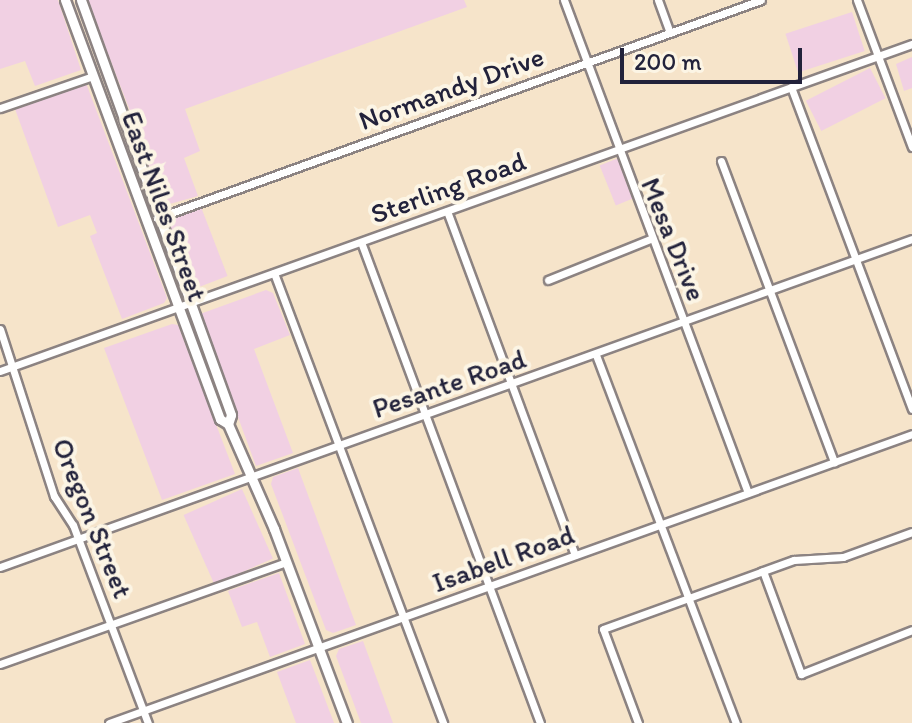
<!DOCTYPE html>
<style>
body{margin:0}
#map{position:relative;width:912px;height:723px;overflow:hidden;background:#f6e4ca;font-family:Itim,sans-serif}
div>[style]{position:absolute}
.built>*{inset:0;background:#f1d0e3;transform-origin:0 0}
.roads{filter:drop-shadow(2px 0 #8c8382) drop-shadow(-2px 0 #8c8382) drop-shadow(0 2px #8c8382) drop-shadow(0 -2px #8c8382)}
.minor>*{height:7px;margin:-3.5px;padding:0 3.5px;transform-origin:3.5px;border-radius:3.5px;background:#fff}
.major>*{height:9px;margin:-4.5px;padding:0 4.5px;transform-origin:4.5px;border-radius:4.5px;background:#fff}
span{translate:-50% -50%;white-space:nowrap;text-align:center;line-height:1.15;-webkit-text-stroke:8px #fcf5e5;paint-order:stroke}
.street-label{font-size:28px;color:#22223b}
.scale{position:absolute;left:620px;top:48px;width:182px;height:36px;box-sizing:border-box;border:4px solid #22223b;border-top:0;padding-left:10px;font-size:24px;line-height:28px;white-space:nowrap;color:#22223b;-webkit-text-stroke:6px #fcf5e5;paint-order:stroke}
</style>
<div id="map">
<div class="built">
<i style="clip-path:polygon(0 0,58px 0,81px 70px,35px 86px,25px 61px,0 69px)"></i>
<i style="clip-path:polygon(87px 0,464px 0,467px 7px,185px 109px,200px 151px,184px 158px,198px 196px,159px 207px,140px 155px,146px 152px)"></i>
<i style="left:852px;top:12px;width:41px;height:70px;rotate:72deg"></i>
<i style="clip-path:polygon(912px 57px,912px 88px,904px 91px,896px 64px)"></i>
<i style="left:870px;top:68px;width:34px;height:72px;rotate:63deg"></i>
<i style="clip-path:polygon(86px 83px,167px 298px,164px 303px,122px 319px,90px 236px,97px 233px,90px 215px,58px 227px,15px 109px)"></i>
<i style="left:621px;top:157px;width:43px;height:23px;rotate:68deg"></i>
<i style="left:201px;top:207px;width:74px;height:36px;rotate:69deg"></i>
<i style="clip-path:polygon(266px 290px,273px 293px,290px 335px,254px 349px,293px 453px,256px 466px,200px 314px)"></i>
<i style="clip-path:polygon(172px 324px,178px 325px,235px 474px,162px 500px,104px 348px)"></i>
<i style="clip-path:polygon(298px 468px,356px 625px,333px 633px,326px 630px,271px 484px,273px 477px)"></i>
<i style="left:242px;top:489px;width:76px;height:64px;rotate:66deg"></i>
<i style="clip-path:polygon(279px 573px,305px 644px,270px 657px,257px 622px,242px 627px,228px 591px)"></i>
<i style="clip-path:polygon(363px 641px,393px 723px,361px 723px,336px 656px,339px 649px)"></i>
<i style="clip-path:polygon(310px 660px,320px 686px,334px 723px,296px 723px,277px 672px)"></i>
</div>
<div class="roads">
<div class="minor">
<i style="left:564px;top:0;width:526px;rotate:69.53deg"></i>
<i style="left:658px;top:0;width:35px;rotate:70deg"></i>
<i style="left:857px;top:0;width:157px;rotate:69.5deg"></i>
<i style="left:791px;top:87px;width:344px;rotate:69.4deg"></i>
<i style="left:0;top:108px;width:98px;rotate:-19deg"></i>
<i style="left:721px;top:161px;width:322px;rotate:69.4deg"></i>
<i style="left:447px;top:211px;width:367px;rotate:69.6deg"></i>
<i style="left:157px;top:218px;width:642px;rotate:-19.85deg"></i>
<i style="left:361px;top:242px;width:513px;rotate:69.59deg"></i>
<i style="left:274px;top:273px;width:481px;rotate:69.4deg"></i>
<i style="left:548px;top:280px;width:110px;rotate:-21.9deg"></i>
<i style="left:0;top:329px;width:176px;rotate:72.1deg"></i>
<i style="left:54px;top:496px;width:35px;rotate:57deg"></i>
<i style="left:73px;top:525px;width:212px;rotate:69.3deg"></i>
<i style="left:596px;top:355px;width:394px;rotate:69.2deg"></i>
<i style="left:0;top:371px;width:969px;rotate:-19.73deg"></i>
<i style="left:0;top:567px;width:969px;rotate:-19.78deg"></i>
<i style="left:763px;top:571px;width:110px;rotate:69.7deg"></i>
<i style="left:801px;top:674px;width:119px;rotate:-21.6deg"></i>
<i style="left:0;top:664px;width:304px;rotate:-19.6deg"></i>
<i style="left:109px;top:723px;width:853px;rotate:-19.79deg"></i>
<i style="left:638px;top:723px;width:100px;rotate:-110.4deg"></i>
<i style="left:603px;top:629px;width:203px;rotate:-19.9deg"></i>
<i style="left:794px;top:560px;width:49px;rotate:-3.5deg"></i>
<i style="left:843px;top:557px;width:73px;rotate:-19.9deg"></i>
</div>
<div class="major">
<i style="left:65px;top:0;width:447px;rotate:69.7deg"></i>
<i style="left:220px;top:419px;width:9px;rotate:32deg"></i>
<i style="left:228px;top:424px;width:115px;rotate:66.3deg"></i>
<i style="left:274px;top:529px;width:207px;rotate:69.4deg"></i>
<i style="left:81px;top:0;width:441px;rotate:70.1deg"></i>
<i style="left:231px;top:415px;width:9px;rotate:108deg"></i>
</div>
</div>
<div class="street-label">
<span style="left:451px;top:88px;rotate:-20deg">Normandy Drive</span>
<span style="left:448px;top:187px;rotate:-20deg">Sterling Road</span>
<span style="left:165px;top:206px;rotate:70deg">East Niles Street</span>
<span style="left:674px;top:239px;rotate:68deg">Mesa Drive</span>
<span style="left:449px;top:383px;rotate:-19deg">Pesante Road</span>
<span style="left:93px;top:518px;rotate:68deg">Oregon Street</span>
<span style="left:503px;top:558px;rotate:-20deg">Isabell Road</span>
</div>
<div class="scale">200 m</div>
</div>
